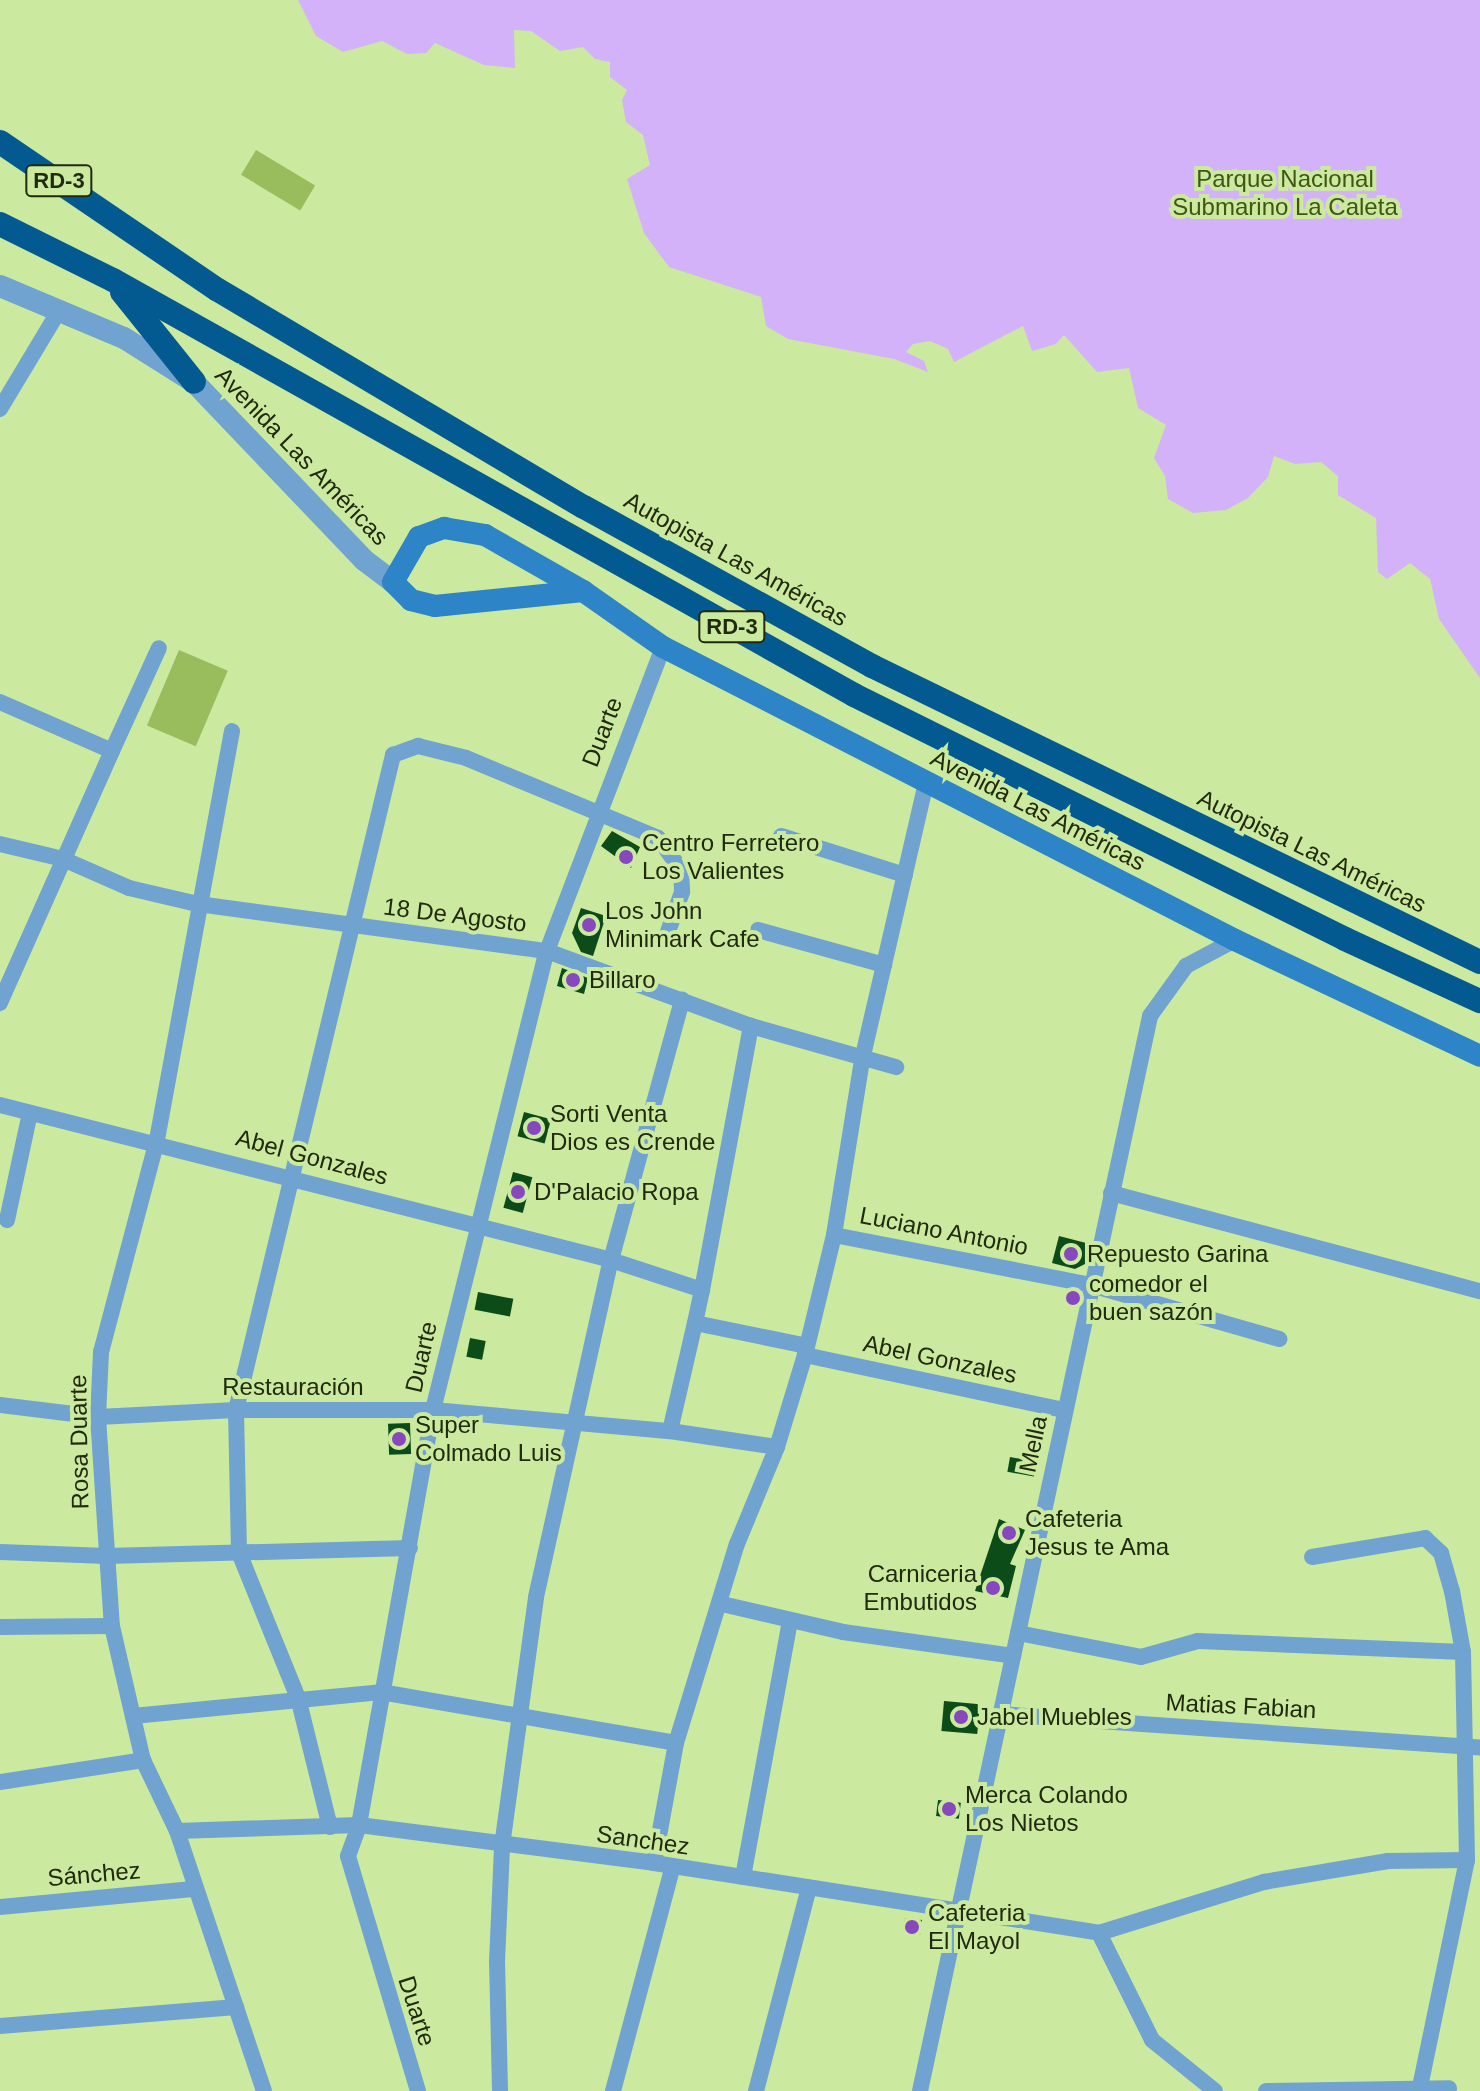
<!DOCTYPE html>
<meta charset="utf-8">
<style>
body{margin:0}
#map{position:relative;width:1480px;height:2091px;overflow:hidden;background:#cce9a0;font-family:Arial,sans-serif}
div>[style]{position:absolute}
.green>*{inset:0;background:#99bc5c;transform-origin:0 0}
.water>*{inset:0;background:#d4b2fa}
.building>*{inset:0;background:#0b4c18;transform-origin:0 0}
.minor>*{height:16px;margin:-8px;padding:0 8px;transform-origin:8px;border-radius:8px;background:#70a3d0}
.tertiary>*{height:22px;margin:-11px;padding:0 11px;transform-origin:11px;border-radius:11px;background:#70a3d0}
.secondary>*{height:22px;margin:-11px;padding:0 11px;transform-origin:11px;border-radius:11px;background:#2d84c6}
.motorway>*{height:24px;margin:-12px;padding:0 12px;transform-origin:12px;border-radius:12px;background:#035a91}
.dots>*{width:22px;height:22px;translate:-50% -50%;box-sizing:border-box;border:4px solid #cce9a0;border-radius:50%}
span{translate:-50% -50%;white-space:nowrap;text-align:center;line-height:1.15;-webkit-text-stroke:8px #cce9a0;paint-order:stroke}
.shield-label span{padding:2px 6px;background:#cce9a0;border:2px solid;border-radius:6px;-webkit-text-stroke-width:0}
.shield-label{font-size:22px;color:#202a0d;font-weight:700}
.park-label{font-size:24px;color:#415611}
.street-label{font-size:24px;color:#202a0d}
.poi-label{font-size:24px;color:#202a0d}
.left{translate:0 -50%;text-align:left}
.right{translate:-100% -50%;text-align:right}
</style>
<div id="map">
<div class="green">
<i style="left:256px;top:150px;width:69px;height:29px;rotate:31deg"></i>
<i style="left:179px;top:650px;width:53px;height:82px;rotate:23deg"></i>
</div>
<div class="water">
<i style="clip-path:polygon(298px 0,1480px 0,1480px 678px,1439px 619px,1430px 579px,1410px 563px,1387px 579px,1378px 572px,1376px 518px,1338px 495px,1338px 476px,1321px 462px,1295px 464px,1274px 456px,1268px 477px,1248px 498px,1226px 510px,1193px 513px,1168px 499px,1165px 476px,1154px 458px,1166px 425px,1138px 408px,1129px 368px,1097px 372px,1064px 335px,1056px 344px,1032px 351px,1023px 326px,954px 362px,948px 349px,930px 341px,913px 344px,906px 352px,924px 361px,928px 372px,894px 359px,788px 339px,766px 326px,761px 297px,669px 267px,644px 233px,627px 179px,650px 165px,643px 135px,626px 122px,622px 100px,627px 90px,610px 77px,610px 62px,595px 59px,583px 47px,560px 51px,531px 31px,514px 30px,515px 68px,484px 65px,435px 43px,426px 53px,407px 54px,382px 41px,343px 52px,316px 36px)"></i>
</div>
<div class="building">
<i style="clip-path:polygon(612px 831px,640px 847px,631px 868px,601px 846px)"></i>
<i style="clip-path:polygon(581px 908px,606px 916px,593px 956px,581px 952px,572px 933px)"></i>
<i style="clip-path:polygon(562px 968px,588px 978px,584px 994px,557px 986px)"></i>
<i style="left:524px;top:1112px;width:28px;height:25px;rotate:15deg"></i>
<i style="left:513px;top:1172px;width:20px;height:37px;rotate:15deg"></i>
<i style="clip-path:polygon(1059px 1236px,1090px 1244px,1085px 1264px,1075px 1269px,1052px 1263px)"></i>
<i style="left:478px;top:1292px;width:36px;height:18px;rotate:11deg"></i>
<i style="left:470px;top:1338px;width:16px;height:19px;rotate:11deg"></i>
<i style="left:410px;top:1423px;width:31px;height:22px;rotate:88deg"></i>
<i style="left:1010px;top:1457px;width:27px;height:15px;rotate:10deg"></i>
<i style="clip-path:polygon(999px 1519px,1025px 1530px,1010px 1564px,1016px 1566px,1008px 1598px,975px 1591px)"></i>
<i style="left:944px;top:1701px;width:36px;height:30px;rotate:5deg"></i>
<i style="left:938px;top:1800px;width:23px;height:16px;rotate:7deg"></i>
<i style="left:905px;top:1918px;width:17px;height:15px;rotate:7deg"></i>
</div>
<div class="minor">
<i style="left:0;top:409px;width:117px;rotate:-59deg"></i>
<i style="left:0;top:702px;width:122px;rotate:23.6deg"></i>
<i style="left:112px;top:751px;width:276px;rotate:114deg"></i>
<i style="left:232px;top:731px;width:420px;rotate:100.4deg"></i>
<i style="left:156px;top:1144px;width:215px;rotate:104.8deg"></i>
<i style="left:101px;top:1352px;width:65px;rotate:92.6deg"></i>
<i style="left:98px;top:1417px;width:209px;rotate:86.2deg"></i>
<i style="left:112px;top:1626px;width:138px;rotate:77deg"></i>
<i style="left:143px;top:1760px;width:79px;rotate:64.4deg"></i>
<i style="left:177px;top:1831px;width:274px;rotate:71.5deg"></i>
<i style="left:112px;top:751px;width:113px;rotate:-65.5deg"></i>
<i style="left:781px;top:836px;width:130px;rotate:17.5deg"></i>
<i style="left:0;top:844px;width:65px;rotate:13.4deg"></i>
<i style="left:63px;top:859px;width:72px;rotate:23.7deg"></i>
<i style="left:129px;top:888px;width:71px;rotate:13.1deg"></i>
<i style="left:198px;top:904px;width:352px;rotate:7.7deg"></i>
<i style="left:547px;top:951px;width:217px;rotate:20.2deg"></i>
<i style="left:751px;top:1026px;width:151px;rotate:15.8deg"></i>
<i style="left:758px;top:930px;width:131px;rotate:15.5deg"></i>
<i style="left:0;top:1105px;width:630px;rotate:14.23deg"></i>
<i style="left:611px;top:1260px;width:96px;rotate:18.2deg"></i>
<i style="left:702px;top:1290px;width:34px;rotate:102deg"></i>
<i style="left:695px;top:1323px;width:114px;rotate:11.6deg"></i>
<i style="left:1111px;top:1193px;width:382px;rotate:14.9deg"></i>
<i style="left:7px;top:1220px;width:109px;rotate:-77.9deg"></i>
<i style="left:834px;top:1235px;width:262px;rotate:11deg"></i>
<i style="left:1091px;top:1285px;width:196px;rotate:16deg"></i>
<i style="left:702px;top:1290px;width:269px;rotate:-79.5deg"></i>
<i style="left:805px;top:1355px;width:265px;rotate:12deg"></i>
<i style="left:0;top:1405px;width:99px;rotate:7deg"></i>
<i style="left:98px;top:1417px;width:138px;rotate:-2.9deg"></i>
<i style="left:236px;top:1410px;width:197px"></i>
<i style="left:433px;top:1410px;width:238px;rotate:5.1deg"></i>
<i style="left:670px;top:1431px;width:108px;rotate:8.5deg"></i>
<i style="left:670px;top:1431px;width:111px;rotate:-77deg"></i>
<i style="left:0;top:1552px;width:107px;rotate:2.1deg"></i>
<i style="left:107px;top:1556px;width:303px;rotate:-1.5deg"></i>
<i style="left:1312px;top:1557px;width:115px;rotate:-9.5deg"></i>
<i style="left:1425px;top:1538px;width:22px;rotate:43deg"></i>
<i style="left:1441px;top:1553px;width:40px;rotate:74deg"></i>
<i style="left:1452px;top:1591px;width:62px;rotate:79.8deg"></i>
<i style="left:1463px;top:1652px;width:208px;rotate:88.9deg"></i>
<i style="left:1467px;top:1860px;width:231px;rotate:101.7deg"></i>
<i style="left:722px;top:1604px;width:124px;rotate:13deg"></i>
<i style="left:843px;top:1632px;width:172px;rotate:8deg"></i>
<i style="left:0;top:1627px;width:112px;rotate:-0.5deg"></i>
<i style="left:1018px;top:1633px;width:125px;rotate:11deg"></i>
<i style="left:1141px;top:1657px;width:59px;rotate:-15.7deg"></i>
<i style="left:1198px;top:1641px;width:265px;rotate:2.4deg"></i>
<i style="left:999px;top:1714px;width:482px;rotate:4deg"></i>
<i style="left:133px;top:1716px;width:249px;rotate:-5.5deg"></i>
<i style="left:381px;top:1692px;width:299px;rotate:9.8deg"></i>
<i style="left:0;top:1782px;width:145px;rotate:-8.7deg"></i>
<i style="left:330px;top:1827px;width:133px;rotate:-103.9deg"></i>
<i style="left:298px;top:1698px;width:157px;rotate:-112.1deg"></i>
<i style="left:239px;top:1553px;width:143px;rotate:-91.2deg"></i>
<i style="left:236px;top:1410px;width:674px;rotate:-76.52deg"></i>
<i style="left:393px;top:755px;width:27px;rotate:-20deg"></i>
<i style="left:418px;top:746px;width:49px;rotate:14deg"></i>
<i style="left:466px;top:758px;width:208px;rotate:22.6deg"></i>
<i style="left:658px;top:838px;width:39px;rotate:54deg"></i>
<i style="left:681px;top:870px;width:22px;rotate:87deg"></i>
<i style="left:682px;top:892px;width:54px;rotate:109.4deg"></i>
<i style="left:177px;top:1831px;width:182px;rotate:-1.9deg"></i>
<i style="left:359px;top:1825px;width:297px;rotate:7.3deg"></i>
<i style="left:654px;top:1863px;width:450px;rotate:8.9deg"></i>
<i style="left:654px;top:1863px;width:122px;rotate:-79.6deg"></i>
<i style="left:676px;top:1743px;width:208px;rotate:-73deg"></i>
<i style="left:737px;top:1544px;width:105px;rotate:-67.6deg"></i>
<i style="left:777px;top:1447px;width:96px;rotate:-73.1deg"></i>
<i style="left:805px;top:1355px;width:123px;rotate:-76.4deg"></i>
<i style="left:834px;top:1235px;width:177px;rotate:-80.9deg"></i>
<i style="left:862px;top:1060px;width:285px;rotate:-77deg"></i>
<i style="left:743px;top:1877px;width:261px;rotate:-79.6deg"></i>
<i style="left:0;top:1907px;width:194px;rotate:-5.3deg"></i>
<i style="left:1099px;top:1933px;width:173px;rotate:-17.2deg"></i>
<i style="left:1264px;top:1882px;width:126px;rotate:-9.6deg"></i>
<i style="left:1388px;top:1861px;width:79px;rotate:-0.7deg"></i>
<i style="left:1099px;top:1933px;width:119px;rotate:63.6deg"></i>
<i style="left:1152px;top:2040px;width:81px;rotate:39deg"></i>
<i style="left:0;top:2026px;width:237px;rotate:-4.6deg"></i>
<i style="left:418px;top:2091px;width:245px;rotate:-106.6deg"></i>
<i style="left:348px;top:1856px;width:33px;rotate:-70deg"></i>
<i style="left:359px;top:1825px;width:422px;rotate:-79.9deg"></i>
<i style="left:433px;top:1410px;width:473px;rotate:-76.1deg"></i>
<i style="left:547px;top:951px;width:325px;rotate:-69.1deg"></i>
<i style="left:500px;top:2091px;width:129px;rotate:-91.3deg"></i>
<i style="left:497px;top:1962px;width:116px;rotate:-87.5deg"></i>
<i style="left:502px;top:1846px;width:251px;rotate:-82.2deg"></i>
<i style="left:536px;top:1597px;width:345px;rotate:-77.5deg"></i>
<i style="left:611px;top:1260px;width:270px;rotate:-74.7deg"></i>
<i style="left:613px;top:2091px;width:230px;rotate:-75.1deg"></i>
<i style="left:756px;top:2091px;width:210px;rotate:-75.4deg"></i>
<i style="left:920px;top:2091px;width:1099px;rotate:-77.92deg"></i>
<i style="left:1150px;top:1016px;width:62px;rotate:-54.2deg"></i>
<i style="left:1186px;top:966px;width:55px;rotate:-28deg"></i>
<i style="left:1266px;top:2091px;width:183px;rotate:-0.9deg"></i>
</div>
<div class="tertiary">
<i style="left:0;top:286px;width:134px;rotate:22.8deg"></i>
<i style="left:124px;top:338px;width:83px;rotate:32.2deg"></i>
<i style="left:194px;top:382px;width:246px;rotate:46.3deg"></i>
<i style="left:364px;top:560px;width:36px;rotate:37deg"></i>
</div>
<div class="secondary">
<i style="left:583px;top:591px;width:149px;rotate:174.2deg"></i>
<i style="left:435px;top:606px;width:25px;rotate:-166deg"></i>
<i style="left:411px;top:600px;width:25px;rotate:-135deg"></i>
<i style="left:393px;top:582px;width:52px;rotate:-60deg"></i>
<i style="left:419px;top:537px;width:27px;rotate:-20deg"></i>
<i style="left:444px;top:528px;width:42px;rotate:9.7deg"></i>
<i style="left:485px;top:535px;width:113px;rotate:29.7deg"></i>
<i style="left:583px;top:591px;width:98px;rotate:35deg"></i>
<i style="left:663px;top:647px;width:643px;rotate:27.12deg"></i>
<i style="left:1235px;top:940px;width:271px;rotate:25.3deg"></i>
</div>
<div class="motorway">
<i style="left:0;top:142px;width:263px;rotate:34.2deg"></i>
<i style="left:218px;top:290px;width:425px;rotate:30.7deg"></i>
<i style="left:584px;top:507px;width:329px;rotate:28.9deg"></i>
<i style="left:872px;top:666px;width:676px;rotate:25.96deg"></i>
<i style="left:0;top:224px;width:126px;rotate:26.4deg"></i>
<i style="left:113px;top:280px;width:849px;rotate:29.25deg"></i>
<i style="left:854px;top:695px;width:548px;rotate:26.42deg"></i>
<i style="left:1345px;top:939px;width:149px;rotate:24.7deg"></i>
<i style="left:122px;top:292px;width:115px;rotate:51.3deg"></i>
</div>
<div class="dots">
<i style="left:626px;top:857px;background:#8748bd"></i>
<i style="left:589px;top:925px;background:#8748bd"></i>
<i style="left:573px;top:980px;background:#8748bd"></i>
<i style="left:534px;top:1128px;background:#8748bd"></i>
<i style="left:518px;top:1192px;background:#8748bd"></i>
<i style="left:1071px;top:1254px;background:#8748bd"></i>
<i style="left:1073px;top:1298px;background:#8748bd"></i>
<i style="left:399px;top:1439px;background:#8748bd"></i>
<i style="left:1009px;top:1533px;background:#8748bd"></i>
<i style="left:993px;top:1588px;background:#8748bd"></i>
<i style="left:961px;top:1717px;background:#8748bd"></i>
<i style="left:949px;top:1809px;background:#8748bd"></i>
<i style="left:912px;top:1927px;background:#8748bd"></i>
</div>
<div class="shield-label">
<span style="left:59px;top:181px">RD-3</span>
<span style="left:732px;top:627px">RD-3</span>
</div>
<div class="park-label">
<span style="left:1285px;top:193px">Parque Nacional<br>Submarino La Caleta</span>
</div>
<div class="street-label">
<span style="left:302px;top:456px;rotate:46deg">Avenida Las Américas</span>
<span style="left:736px;top:559px;rotate:29deg">Autopista Las Américas</span>
<span style="left:602px;top:732px;rotate:-69deg">Duarte</span>
<span style="left:1038px;top:810px;rotate:27deg">Avenida Las Américas</span>
<span style="left:1312px;top:851px;rotate:26deg">Autopista Las Américas</span>
<span style="left:455px;top:915px;rotate:7deg">18 De Agosto</span>
<span style="left:312px;top:1157px;rotate:15deg">Abel Gonzales</span>
<span style="left:944px;top:1231px;rotate:11deg">Luciano Antonio</span>
<span style="left:421px;top:1357px;rotate:-77deg">Duarte</span>
<span style="left:940px;top:1359px;rotate:12deg">Abel Gonzales</span>
<span style="left:293px;top:1387px">Restauración</span>
<span style="left:79px;top:1442px;rotate:-91deg">Rosa Duarte</span>
<span style="left:1033px;top:1444px;rotate:-78deg">Mella</span>
<span style="left:1241px;top:1706px;rotate:3deg">Matias Fabian</span>
<span style="left:643px;top:1840px;rotate:8deg">Sanchez</span>
<span style="left:94px;top:1874px;rotate:-5deg">Sánchez</span>
<span style="left:417px;top:2011px;rotate:72deg">Duarte</span>
</div>
<div class="poi-label">
<span class="left" style="left:642px;top:857px">Centro Ferretero<br>Los Valientes</span>
<span class="left" style="left:605px;top:925px">Los John<br>Minimark Cafe</span>
<span class="left" style="left:589px;top:980px">Billaro</span>
<span class="left" style="left:550px;top:1128px">Sorti Venta<br>Dios es Crende</span>
<span class="left" style="left:534px;top:1192px">D'Palacio Ropa</span>
<span class="left" style="left:1087px;top:1254px">Repuesto Garina</span>
<span class="left" style="left:1089px;top:1298px">comedor el<br>buen sazón</span>
<span class="left" style="left:415px;top:1439px">Super<br>Colmado Luis</span>
<span class="left" style="left:1025px;top:1533px">Cafeteria<br>Jesus te Ama</span>
<span class="right" style="left:977px;top:1588px">Carniceria<br>Embutidos</span>
<span class="left" style="left:977px;top:1717px">Jabel Muebles</span>
<span class="left" style="left:965px;top:1809px">Merca Colando<br>Los Nietos</span>
<span class="left" style="left:928px;top:1927px">Cafeteria<br>El Mayol</span>
</div>
</div>
